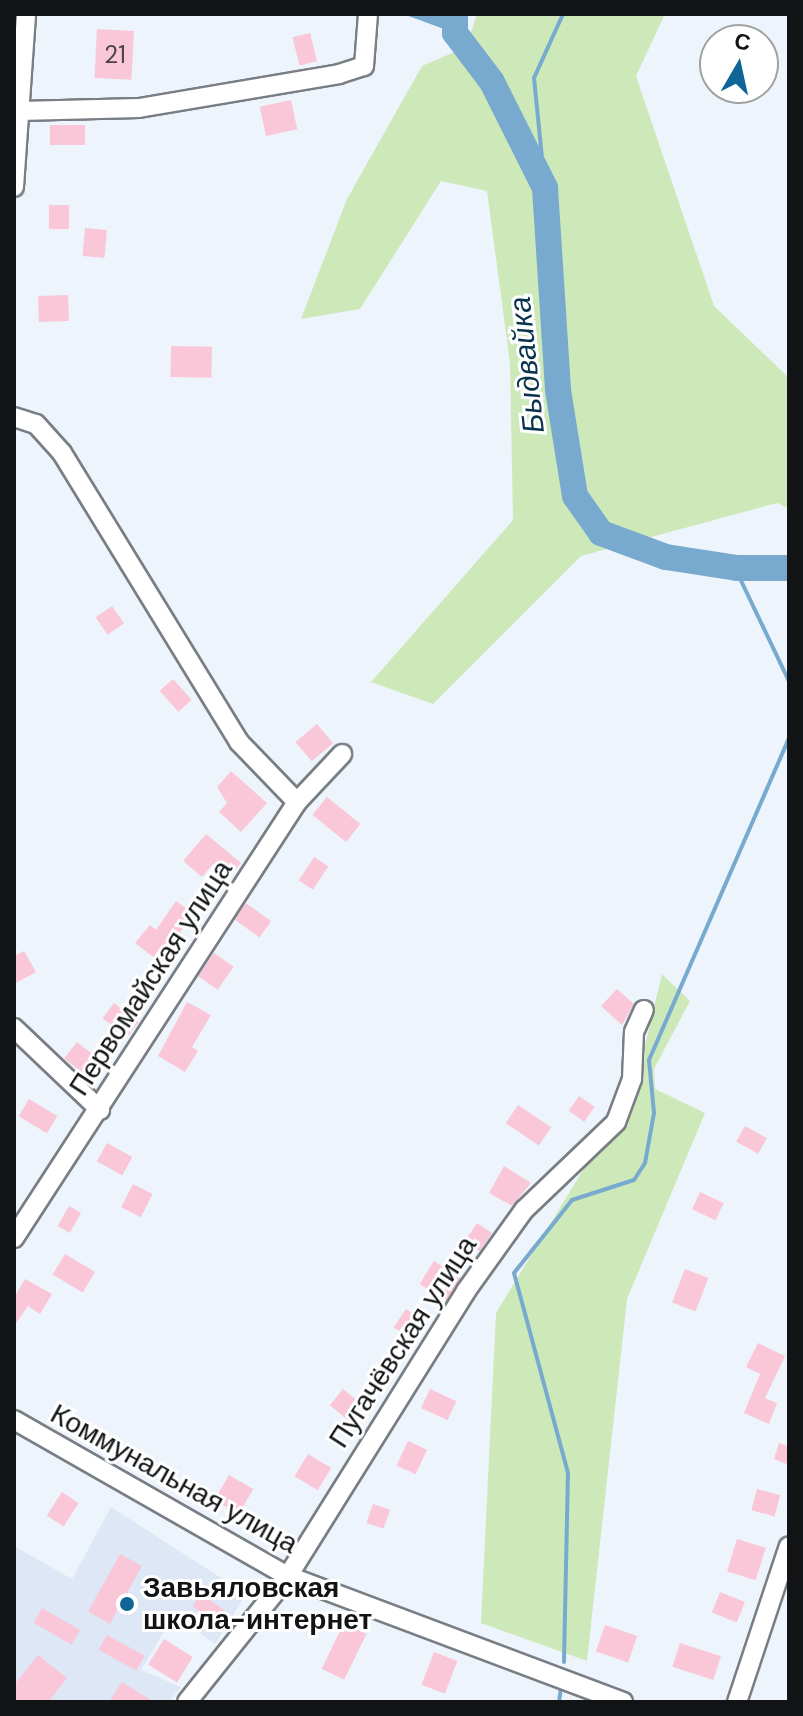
<!DOCTYPE html>
<meta charset="utf-8">
<style>
body{margin:0}
#map{position:relative;width:803px;height:1716px;overflow:hidden;background:#eef4fb;font-family:"DM Sans",sans-serif}
div>[style]{position:absolute}
.built>*{inset:0;background:#dde7f5}
.green>*{inset:0;background:#cee9b9}
.water>*{inset:0;background:#78aacf}
.stream>*{height:4px;margin:-2px;padding:0 2px;transform-origin:2px;border-radius:2px;background:#78aacf}
.river>*{height:26px;margin:-13px;padding:0 13px;transform-origin:13px;border-radius:13px;background:#78aacf}
.building>*{inset:0;background:#f9c7d8;transform-origin:0 0}
.roads{filter:drop-shadow(2px 0 #797e85) drop-shadow(-2px 0 #797e85) drop-shadow(0 2px #797e85) drop-shadow(0 -2px #797e85)}
.street>*{height:18px;margin:-9px;padding:0 9px;transform-origin:9px;border-radius:9px;background:#fff}
.dots>*{width:22px;height:22px;translate:-50% -50%;box-sizing:border-box;border:4px solid #fff;border-radius:50%}
span{translate:-50% -50%;white-space:nowrap;text-align:center;line-height:1.15;-webkit-text-stroke:6px #fff;paint-order:stroke}
.number-label{font-size:24px;color:#4b4046}
.number-label span{-webkit-text-stroke-width:0}
.street-label{font-size:28px;color:#111315}
.poi-label{font-size:28px;color:#111315;font-weight:700}
.left{translate:0 -50%;text-align:left}
.water-label{font-size:30px;color:#09324c;font-style:italic}
.frame{position:absolute;inset:0;border:16px solid #111315;pointer-events:none}
.north{position:absolute;left:699px;top:24px;width:80px;height:80px;box-sizing:border-box;background:#fff;border:2px solid #a0a1a1;border-radius:50%;rotate:9deg;font-size:22px;font-weight:700;line-height:32px;text-align:center;color:#111315}
.north::after{content:'';display:block;margin:auto;width:28px;height:36px;background:#0e6596;clip-path:polygon(50% 0,100% 100%,50% 72%,0 100%)}
</style>
<div id="map">
<div class="built">
<i style="clip-path:polygon(111px 1507px,246px 1594px,215px 1644px,174px 1615px,141px 1670px,181px 1687px,169px 1702px,14px 1702px,14px 1546px,72px 1579px)"></i>
</div>
<div class="green">
<i style="clip-path:polygon(477px 14px,665px 14px,636px 76px,714px 306px,789px 378px,789px 509px,777px 503px,581px 556px,433px 704px,371px 682px,513px 520px,510px 363px,487px 191px,441px 181px,360px 309px,301px 319px,347px 199px,422px 66px,466px 47px)"></i>
<i style="clip-path:polygon(662px 974px,690px 1001px,654px 1069px,655px 1089px,705px 1113px,627px 1299px,587px 1661px,481px 1623px,496px 1313px,636px 1083px)"></i>
</div>
<div class="water">
<i style="clip-path:polygon(403px 14px,461px 14px,455px 33px)"></i>
</div>
<div class="stream">
<i style="left:545px;top:188px;width:111px;rotate:-95.7deg"></i>
<i style="left:534px;top:78px;width:70px;rotate:-65.6deg"></i>
<i style="left:735px;top:568px;width:125px;rotate:64.5deg"></i>
<i style="left:564px;top:1662px;width:189px;rotate:-88.8deg"></i>
<i style="left:568px;top:1473px;width:207px;rotate:-105.1deg"></i>
<i style="left:514px;top:1273px;width:93px;rotate:-51.5deg"></i>
<i style="left:572px;top:1200px;width:65px;rotate:-17.9deg"></i>
<i style="left:634px;top:1180px;width:20px;rotate:-57deg"></i>
<i style="left:645px;top:1163px;width:51px;rotate:-79.8deg"></i>
<i style="left:654px;top:1113px;width:53px;rotate:-95.4deg"></i>
<i style="left:649px;top:1060px;width:351px;rotate:-66.5deg"></i>
<i style="left:559px;top:1702px;width:15px;rotate:-82deg"></i>
</div>
<div class="river">
<i style="left:455px;top:14px;width:19px;rotate:90deg"></i>
<i style="left:455px;top:33px;width:61px;rotate:52.9deg"></i>
<i style="left:492px;top:82px;width:119px;rotate:63.4deg"></i>
<i style="left:545px;top:188px;width:202px;rotate:86.3deg"></i>
<i style="left:558px;top:390px;width:107px;rotate:80.9deg"></i>
<i style="left:575px;top:496px;width:45px;rotate:54.9deg"></i>
<i style="left:601px;top:533px;width:69px;rotate:20.3deg"></i>
<i style="left:666px;top:557px;width:72px;rotate:8.8deg"></i>
<i style="left:737px;top:568px;width:52px"></i>
</div>
<div class="building">
<i style="left:97px;top:29px;width:37px;height:49px;rotate:3deg"></i>
<i style="left:310px;top:33px;width:29px;height:18px;rotate:76deg"></i>
<i style="left:291px;top:100px;width:30px;height:32px;rotate:78deg"></i>
<i style="left:50px;top:125px;width:35px;height:20px"></i>
<i style="left:49px;top:205px;width:20px;height:24px"></i>
<i style="left:85px;top:228px;width:22px;height:28px;rotate:5deg"></i>
<i style="left:68px;top:295px;width:26px;height:30px;rotate:88deg"></i>
<i style="left:171px;top:346px;width:41px;height:31px;rotate:1deg"></i>
<i style="left:112px;top:606px;width:21px;height:20px;rotate:55deg"></i>
<i style="left:173px;top:679px;width:28px;height:18px;rotate:48deg"></i>
<i style="left:317px;top:724px;width:25px;height:28px;rotate:50deg"></i>
<i style="clip-path:polygon(231px 771px,267px 803px,241px 832px,219px 812px,227px 803px,217px 787px)"></i>
<i style="left:327px;top:797px;width:43px;height:23px;rotate:39deg"></i>
<i style="clip-path:polygon(206px 834px,241px 863px,229px 877px,213px 864px,202px 877px,183px 861px)"></i>
<i style="left:314px;top:857px;width:17px;height:28px;rotate:33deg"></i>
<i style="clip-path:polygon(176px 901px,193px 913px,160px 962px,135px 943px,150px 925px,156px 930px)"></i>
<i style="left:246px;top:903px;width:31px;height:20px;rotate:36deg"></i>
<i style="clip-path:polygon(24px 951px,36px 972px,14px 984px,14px 956px)"></i>
<i style="left:214px;top:953px;width:24px;height:28px;rotate:35deg"></i>
<i style="clip-path:polygon(617px 989px,634px 1004px,622px 1025px,601px 1006px)"></i>
<i style="clip-path:polygon(187px 1002px,211px 1015px,192px 1047px,198px 1051px,185px 1072px,158px 1056px)"></i>
<i style="left:114px;top:1003px;width:31px;height:19px;rotate:37deg"></i>
<i style="left:77px;top:1042px;width:36px;height:21px;rotate:38deg"></i>
<i style="left:579px;top:1096px;width:19px;height:18px;rotate:35deg"></i>
<i style="left:29px;top:1099px;width:33px;height:20px;rotate:31deg"></i>
<i style="left:518px;top:1105px;width:40px;height:22px;rotate:34deg"></i>
<i style="left:745px;top:1126px;width:25px;height:18px;rotate:29deg"></i>
<i style="left:107px;top:1143px;width:29px;height:21px;rotate:29deg"></i>
<i style="clip-path:polygon(504px 1166px,531px 1183px,512px 1206px,489px 1193px)"></i>
<i style="left:133px;top:1184px;width:22px;height:26px;rotate:27deg"></i>
<i style="left:700px;top:1192px;width:26px;height:19px;rotate:25deg"></i>
<i style="left:69px;top:1206px;width:14px;height:23px;rotate:30deg"></i>
<i style="left:477px;top:1223px;width:18px;height:22px;rotate:34deg"></i>
<i style="left:65px;top:1254px;width:35px;height:24px;rotate:31deg"></i>
<i style="left:434px;top:1261px;width:32px;height:27px;rotate:32deg"></i>
<i style="left:685px;top:1269px;width:25px;height:36px;rotate:21deg"></i>
<i style="clip-path:polygon(25px 1279px,52px 1294px,40px 1314px,28px 1306px,14px 1326px,14px 1298px)"></i>
<i style="left:406px;top:1309px;width:25px;height:22px;rotate:34deg"></i>
<i style="clip-path:polygon(758px 1343px,785px 1356px,765px 1398px,777px 1403px,769px 1424px,744px 1413px,760px 1374px,746px 1367px)"></i>
<i style="left:343px;top:1389px;width:27px;height:21px;rotate:39deg"></i>
<i style="left:430px;top:1389px;width:29px;height:21px;rotate:25deg"></i>
<i style="left:408px;top:1441px;width:21px;height:27px;rotate:25deg"></i>
<i style="clip-path:polygon(779px 1443px,789px 1447px,789px 1465px,774px 1459px)"></i>
<i style="left:308px;top:1454px;width:27px;height:26px;rotate:31deg"></i>
<i style="left:229px;top:1475px;width:28px;height:29px;rotate:30deg"></i>
<i style="left:757px;top:1489px;width:24px;height:22px;rotate:15deg"></i>
<i style="left:62px;top:1492px;width:20px;height:28px;rotate:33deg"></i>
<i style="left:373px;top:1504px;width:18px;height:20px;rotate:19deg"></i>
<i style="left:737px;top:1539px;width:30px;height:34px;rotate:17deg"></i>
<i style="left:120px;top:1554px;width:25px;height:66px;rotate:29deg"></i>
<i style="left:720px;top:1592px;width:27px;height:22px;rotate:22deg"></i>
<i style="left:201px;top:1594px;width:37px;height:15px;rotate:35deg"></i>
<i style="left:42px;top:1608px;width:44px;height:17px;rotate:30deg"></i>
<i style="left:344px;top:1623px;width:25px;height:51px;rotate:26deg"></i>
<i style="left:605px;top:1625px;width:34px;height:28px;rotate:19deg"></i>
<i style="left:107px;top:1635px;width:43px;height:17px;rotate:29deg"></i>
<i style="left:164px;top:1639px;width:34px;height:30px;rotate:32deg"></i>
<i style="left:680px;top:1643px;width:43px;height:25px;rotate:18deg"></i>
<i style="left:434px;top:1652px;width:25px;height:35px;rotate:21deg"></i>
<i style="clip-path:polygon(38px 1655px,67px 1678px,48px 1702px,14px 1702px,14px 1685px)"></i>
<i style="clip-path:polygon(122px 1682px,154px 1702px,109px 1702px)"></i>
</div>
<div class="roads">
<div class="street">
<i style="left:20px;top:111px;width:119px;rotate:-1.4deg"></i>
<i style="left:139px;top:108px;width:203px;rotate:-9.6deg"></i>
<i style="left:339px;top:74px;width:26px;rotate:-18deg"></i>
<i style="left:364px;top:66px;width:52px;rotate:-85.6deg"></i>
<i style="left:14px;top:187px;width:173px;rotate:-86deg"></i>
<i style="left:14px;top:417px;width:23px;rotate:18deg"></i>
<i style="left:36px;top:424px;width:39px;rotate:48deg"></i>
<i style="left:62px;top:453px;width:339px;rotate:58.5deg"></i>
<i style="left:239px;top:742px;width:83px;rotate:46deg"></i>
<i style="left:14px;top:1028px;width:119px;rotate:43.6deg"></i>
<i style="left:14px;top:1238px;width:520px;rotate:-57.01deg"></i>
<i style="left:297px;top:802px;width:66px;rotate:-46.8deg"></i>
<i style="left:14px;top:1420px;width:315px;rotate:29.7deg"></i>
<i style="left:288px;top:1576px;width:358px;rotate:20.6deg"></i>
<i style="left:187px;top:1702px;width:161px;rotate:-51.3deg"></i>
<i style="left:288px;top:1576px;width:336px;rotate:-58deg"></i>
<i style="left:466px;top:1291px;width:100px;rotate:-54.4deg"></i>
<i style="left:524px;top:1210px;width:127px;rotate:-43.7deg"></i>
<i style="left:616px;top:1122px;width:46px;rotate:-69.6deg"></i>
<i style="left:632px;top:1079px;width:47px;rotate:-87.6deg"></i>
<i style="left:634px;top:1032px;width:24px;rotate:-66deg"></i>
<i style="left:737px;top:1702px;width:164px;rotate:-71.6deg"></i>
</div>
</div>
<div class="dots">
<i style="left:127px;top:1604px;background:#0e6596"></i>
</div>
<div class="number-label">
<span style="left:115px;top:55px">21</span>
</div>
<div class="street-label">
<span style="left:151px;top:978px;rotate:-57deg">Первомайская улица</span>
<span style="left:403px;top:1342px;rotate:-57deg">Пугачёвская улица</span>
<span style="left:174px;top:1479px;rotate:29deg">Коммунальная улица</span>
</div>
<div class="poi-label">
<span class="left" style="left:143px;top:1604px">Завьяловская<br>школа-интернет</span>
</div>
<div class="water-label">
<span style="left:527px;top:365px;rotate:-96deg">Быдвайка</span>
</div>
<div class="frame"></div>
<div class="north">С</div>
</div>
